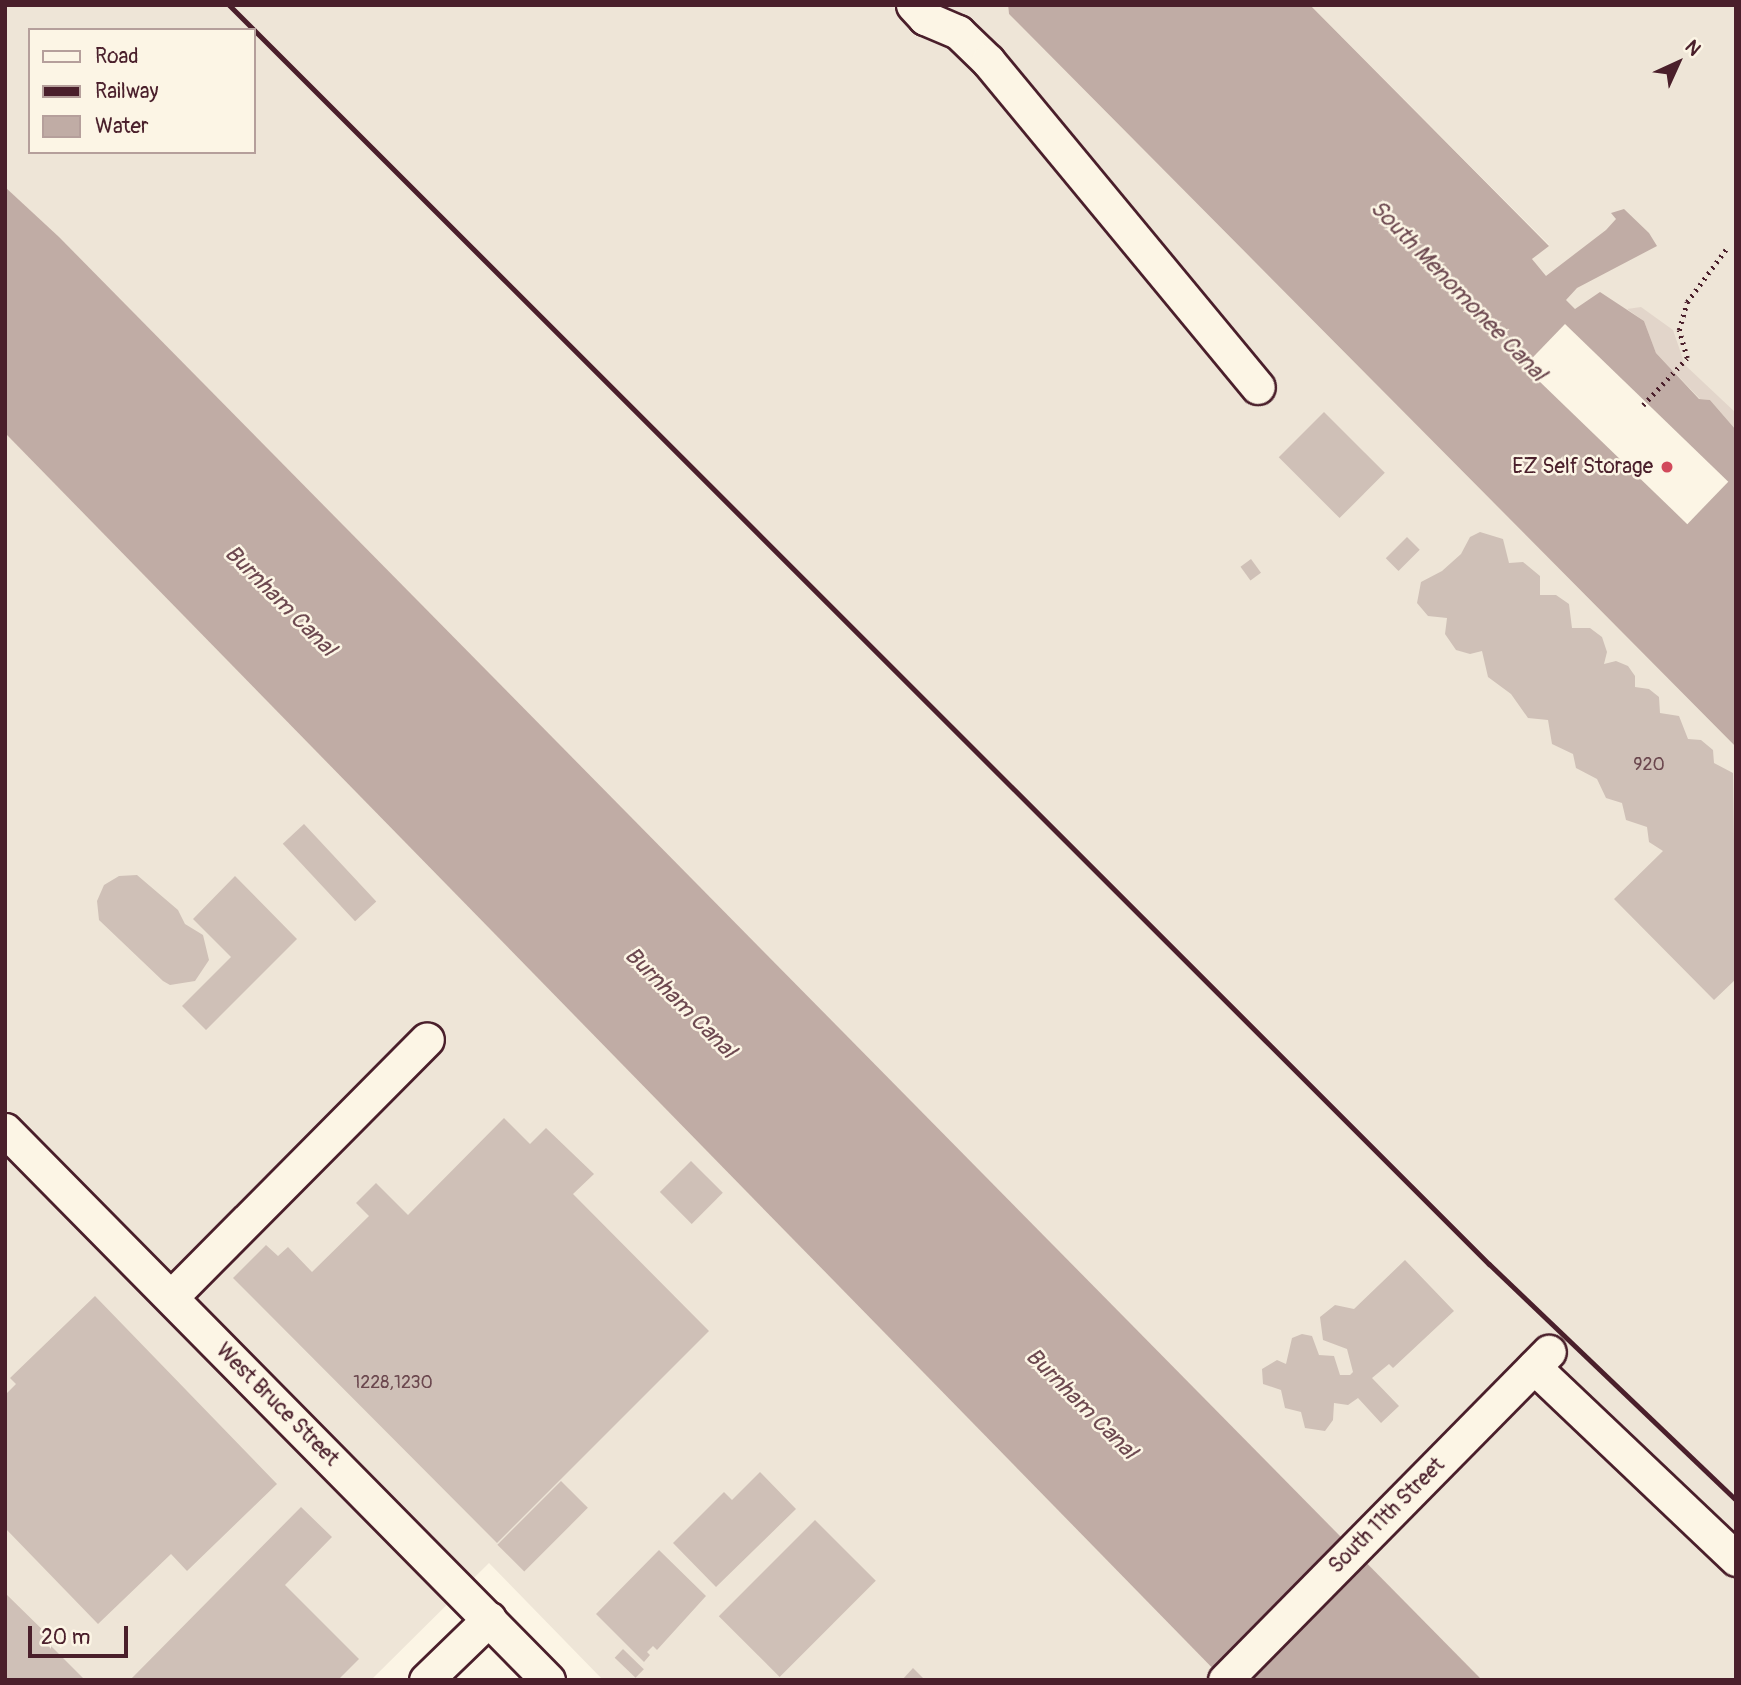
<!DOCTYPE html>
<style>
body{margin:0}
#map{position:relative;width:1741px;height:1685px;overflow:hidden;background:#fcf5e5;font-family:Pangolin,sans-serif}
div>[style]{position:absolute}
.built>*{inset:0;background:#eee5d7}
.green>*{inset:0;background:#e2d5ca}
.water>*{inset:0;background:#c0aca5}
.pier>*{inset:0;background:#fcf5e5;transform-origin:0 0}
.building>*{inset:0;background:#cfc0b7;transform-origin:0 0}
.path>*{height:4.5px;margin-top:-2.25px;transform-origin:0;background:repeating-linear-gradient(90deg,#4a1f2b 0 2px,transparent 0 7px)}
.roads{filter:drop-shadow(2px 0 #4a1f2b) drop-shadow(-2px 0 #4a1f2b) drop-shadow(0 2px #4a1f2b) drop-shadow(0 -2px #4a1f2b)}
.minor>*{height:33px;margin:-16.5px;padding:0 16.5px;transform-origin:16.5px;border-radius:16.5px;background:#fcf5e5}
.rail>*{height:5px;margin:-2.5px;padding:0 2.5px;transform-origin:2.5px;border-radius:2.5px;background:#4a1f2b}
.dots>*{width:19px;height:19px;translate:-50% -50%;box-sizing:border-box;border:4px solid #fcf5e5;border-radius:50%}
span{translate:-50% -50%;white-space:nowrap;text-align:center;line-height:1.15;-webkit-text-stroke:5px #fcf5e5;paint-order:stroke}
.number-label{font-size:18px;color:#6b474e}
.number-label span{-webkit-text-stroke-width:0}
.poi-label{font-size:21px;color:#4a1f2b}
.right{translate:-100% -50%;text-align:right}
.street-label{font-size:21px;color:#4a1f2b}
.water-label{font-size:23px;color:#6d4950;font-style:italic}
.frame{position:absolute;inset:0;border:7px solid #4a1f2b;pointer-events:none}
.legend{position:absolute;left:28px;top:28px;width:228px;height:126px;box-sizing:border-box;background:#fcf5e5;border:2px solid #b59f9b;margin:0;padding:9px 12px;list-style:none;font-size:21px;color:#4a1f2b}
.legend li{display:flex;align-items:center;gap:14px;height:35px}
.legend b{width:35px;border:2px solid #b59f9b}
.north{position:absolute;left:1643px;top:28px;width:70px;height:70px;-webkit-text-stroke:5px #fcf5e5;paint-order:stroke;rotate:45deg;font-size:19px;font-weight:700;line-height:28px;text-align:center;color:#4a1f2b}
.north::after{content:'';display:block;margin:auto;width:24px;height:32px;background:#4a1f2b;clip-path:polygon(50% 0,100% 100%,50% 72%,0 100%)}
.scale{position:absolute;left:28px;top:1626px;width:100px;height:32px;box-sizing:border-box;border:4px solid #4a1f2b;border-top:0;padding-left:9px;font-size:21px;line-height:24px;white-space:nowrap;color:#4a1f2b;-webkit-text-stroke:5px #fcf5e5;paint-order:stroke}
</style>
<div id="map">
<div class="built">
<i style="clip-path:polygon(evenodd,5px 5px,1008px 5px,1009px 14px,1736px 747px,1736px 1680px,1482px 1680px,5px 187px,5px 5px,30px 30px,254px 30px,254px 152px,30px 152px,30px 30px)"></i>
<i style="clip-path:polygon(1310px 5px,1736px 5px,1736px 607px,1532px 259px,1549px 245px)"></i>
<i style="clip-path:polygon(5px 433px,1224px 1680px,603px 1680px,489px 1563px,371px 1680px,5px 1680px)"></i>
</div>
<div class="green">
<i style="clip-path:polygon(1641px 307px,1673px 330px,1685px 365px,1736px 413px,1736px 430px,1710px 400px,1700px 399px,1656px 353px,1644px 321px,1627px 309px)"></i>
</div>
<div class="water">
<i style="clip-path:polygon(1008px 5px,1310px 5px,1549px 246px,1532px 259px,1546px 276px,1606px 230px,1616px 219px,1611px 213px,1624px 209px,1649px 233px,1657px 246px,1577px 288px,1566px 300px,1575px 309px,1600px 292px,1644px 321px,1656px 353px,1699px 399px,1710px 400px,1736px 430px,1736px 747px,1009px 14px)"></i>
<i style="clip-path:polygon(5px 187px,59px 237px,1482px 1680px,1224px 1680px,5px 433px)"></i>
</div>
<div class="pier">
<i style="left:1565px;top:324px;width:227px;height:59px;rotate:44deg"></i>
</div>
<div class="building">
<i style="left:1324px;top:412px;width:86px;height:64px;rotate:45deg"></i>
<i style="clip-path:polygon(1480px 532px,1503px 539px,1509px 563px,1523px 562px,1540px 576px,1540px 595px,1556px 595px,1569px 604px,1572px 628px,1590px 628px,1602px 637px,1607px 652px,1604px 664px,1616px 661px,1628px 666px,1635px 676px,1635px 687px,1649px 689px,1659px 697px,1660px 713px,1679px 716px,1688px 739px,1701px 740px,1713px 750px,1714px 763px,1733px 773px,1736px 979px,1714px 1000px,1614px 899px,1663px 851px,1649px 842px,1647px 827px,1626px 820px,1622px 803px,1606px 798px,1597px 779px,1576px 768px,1573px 754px,1552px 744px,1548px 720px,1528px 718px,1511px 694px,1488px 677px,1482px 651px,1470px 654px,1456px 650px,1445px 634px,1447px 618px,1428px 616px,1417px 603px,1421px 582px,1442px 571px,1461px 554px,1470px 537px)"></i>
<i style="left:1407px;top:537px;width:18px;height:30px;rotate:45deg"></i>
<i style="left:1251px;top:559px;width:17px;height:13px;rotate:54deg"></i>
<i style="left:304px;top:824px;width:106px;height:29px;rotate:47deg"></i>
<i style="clip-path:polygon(137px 875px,178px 910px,185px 924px,203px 935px,209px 960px,195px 981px,170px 985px,163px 981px,99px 920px,97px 901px,104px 885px,119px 876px)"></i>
<i style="clip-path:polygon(235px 876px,297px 939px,206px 1030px,182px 1006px,231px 957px,193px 919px)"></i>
<i style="clip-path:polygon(504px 1118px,530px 1144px,546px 1128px,594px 1174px,573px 1194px,709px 1331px,497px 1543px,233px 1278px,266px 1245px,278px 1256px,288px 1247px,312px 1272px,369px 1216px,356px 1203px,376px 1183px,408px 1215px)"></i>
<i style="left:691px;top:1161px;width:45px;height:44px;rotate:45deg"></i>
<i style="clip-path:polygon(1405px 1260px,1454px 1311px,1393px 1368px,1389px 1364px,1372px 1378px,1399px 1406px,1381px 1423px,1358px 1398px,1348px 1405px,1334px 1403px,1333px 1420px,1325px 1431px,1305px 1428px,1301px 1412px,1285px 1408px,1281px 1390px,1263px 1384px,1262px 1369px,1277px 1360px,1286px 1364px,1292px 1338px,1302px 1334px,1312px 1336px,1319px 1355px,1334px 1356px,1340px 1375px,1350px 1375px,1353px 1372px,1347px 1349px,1323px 1340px,1320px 1317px,1335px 1305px,1354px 1309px)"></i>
<i style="clip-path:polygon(95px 1296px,277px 1484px,187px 1571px,171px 1554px,98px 1624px,5px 1528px,5px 1395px,16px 1384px,10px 1378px)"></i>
<i style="clip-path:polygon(760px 1472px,796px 1509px,716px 1587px,673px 1543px,724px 1492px,732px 1500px)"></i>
<i style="left:561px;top:1481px;width:38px;height:90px;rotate:45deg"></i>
<i style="clip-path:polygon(301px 1507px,332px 1537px,285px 1585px,359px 1659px,338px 1680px,130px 1680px)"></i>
<i style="left:815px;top:1520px;width:86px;height:136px;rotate:45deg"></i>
<i style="clip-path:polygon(659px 1550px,706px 1596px,657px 1650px,653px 1646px,647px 1652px,650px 1655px,644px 1662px,596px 1614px)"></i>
<i style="clip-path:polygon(5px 1593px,55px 1642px,51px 1646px,85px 1680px,5px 1680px)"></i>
<i style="left:623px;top:1649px;width:29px;height:12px;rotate:44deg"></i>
<i style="clip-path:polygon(913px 1668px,925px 1680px,902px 1680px)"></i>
</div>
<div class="path">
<i style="left:1643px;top:405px;width:64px;rotate:-46.9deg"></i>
<i style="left:1687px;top:358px;width:29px;rotate:-106deg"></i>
<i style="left:1679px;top:330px;width:29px;rotate:-74deg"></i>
<i style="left:1687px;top:302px;width:67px;rotate:-53.5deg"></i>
</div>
<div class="roads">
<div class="minor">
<i style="left:913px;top:5px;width:18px;rotate:47deg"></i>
<i style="left:925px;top:18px;width:36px;rotate:23deg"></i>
<i style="left:958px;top:32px;width:42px;rotate:44deg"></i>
<i style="left:988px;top:61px;width:423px;rotate:50.4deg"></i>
<i style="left:5px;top:1130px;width:773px;rotate:45.37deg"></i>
<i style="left:171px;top:1297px;width:363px;rotate:-45.2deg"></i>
<i style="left:1534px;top:1367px;width:279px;rotate:43.5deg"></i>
<i style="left:426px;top:1680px;width:88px;rotate:-44.1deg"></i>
<i style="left:1225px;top:1680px;width:461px;rotate:-45.4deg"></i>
</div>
</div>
<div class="rail">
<i style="left:229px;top:5px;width:35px;rotate:45deg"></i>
<i style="left:254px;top:30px;width:1746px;rotate:44.98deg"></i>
<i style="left:1489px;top:1264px;width:342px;rotate:43.7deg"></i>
</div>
<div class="dots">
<i style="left:1667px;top:467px;background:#d1495b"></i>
</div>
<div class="number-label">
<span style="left:1649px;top:765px">920</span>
<span style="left:393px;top:1383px">1228,1230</span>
</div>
<div class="poi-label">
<span class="right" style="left:1653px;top:467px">EZ Self Storage</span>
</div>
<div class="street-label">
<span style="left:277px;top:1405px;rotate:45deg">West Bruce Street</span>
<span style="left:1387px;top:1516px;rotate:-45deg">South 11th Street</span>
</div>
<div class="water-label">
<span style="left:1458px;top:291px;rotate:46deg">South Menomonee Canal</span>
<span style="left:280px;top:601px;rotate:45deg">Burnham Canal</span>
<span style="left:680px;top:1003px;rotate:45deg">Burnham Canal</span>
<span style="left:1081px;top:1404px;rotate:45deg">Burnham Canal</span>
</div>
<div class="frame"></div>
<ul class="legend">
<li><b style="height:9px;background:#fcf5e5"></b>Road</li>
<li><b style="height:9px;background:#4a1f2b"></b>Railway</li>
<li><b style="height:19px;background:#c0aca5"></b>Water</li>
</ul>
<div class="north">N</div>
<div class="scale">20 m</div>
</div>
